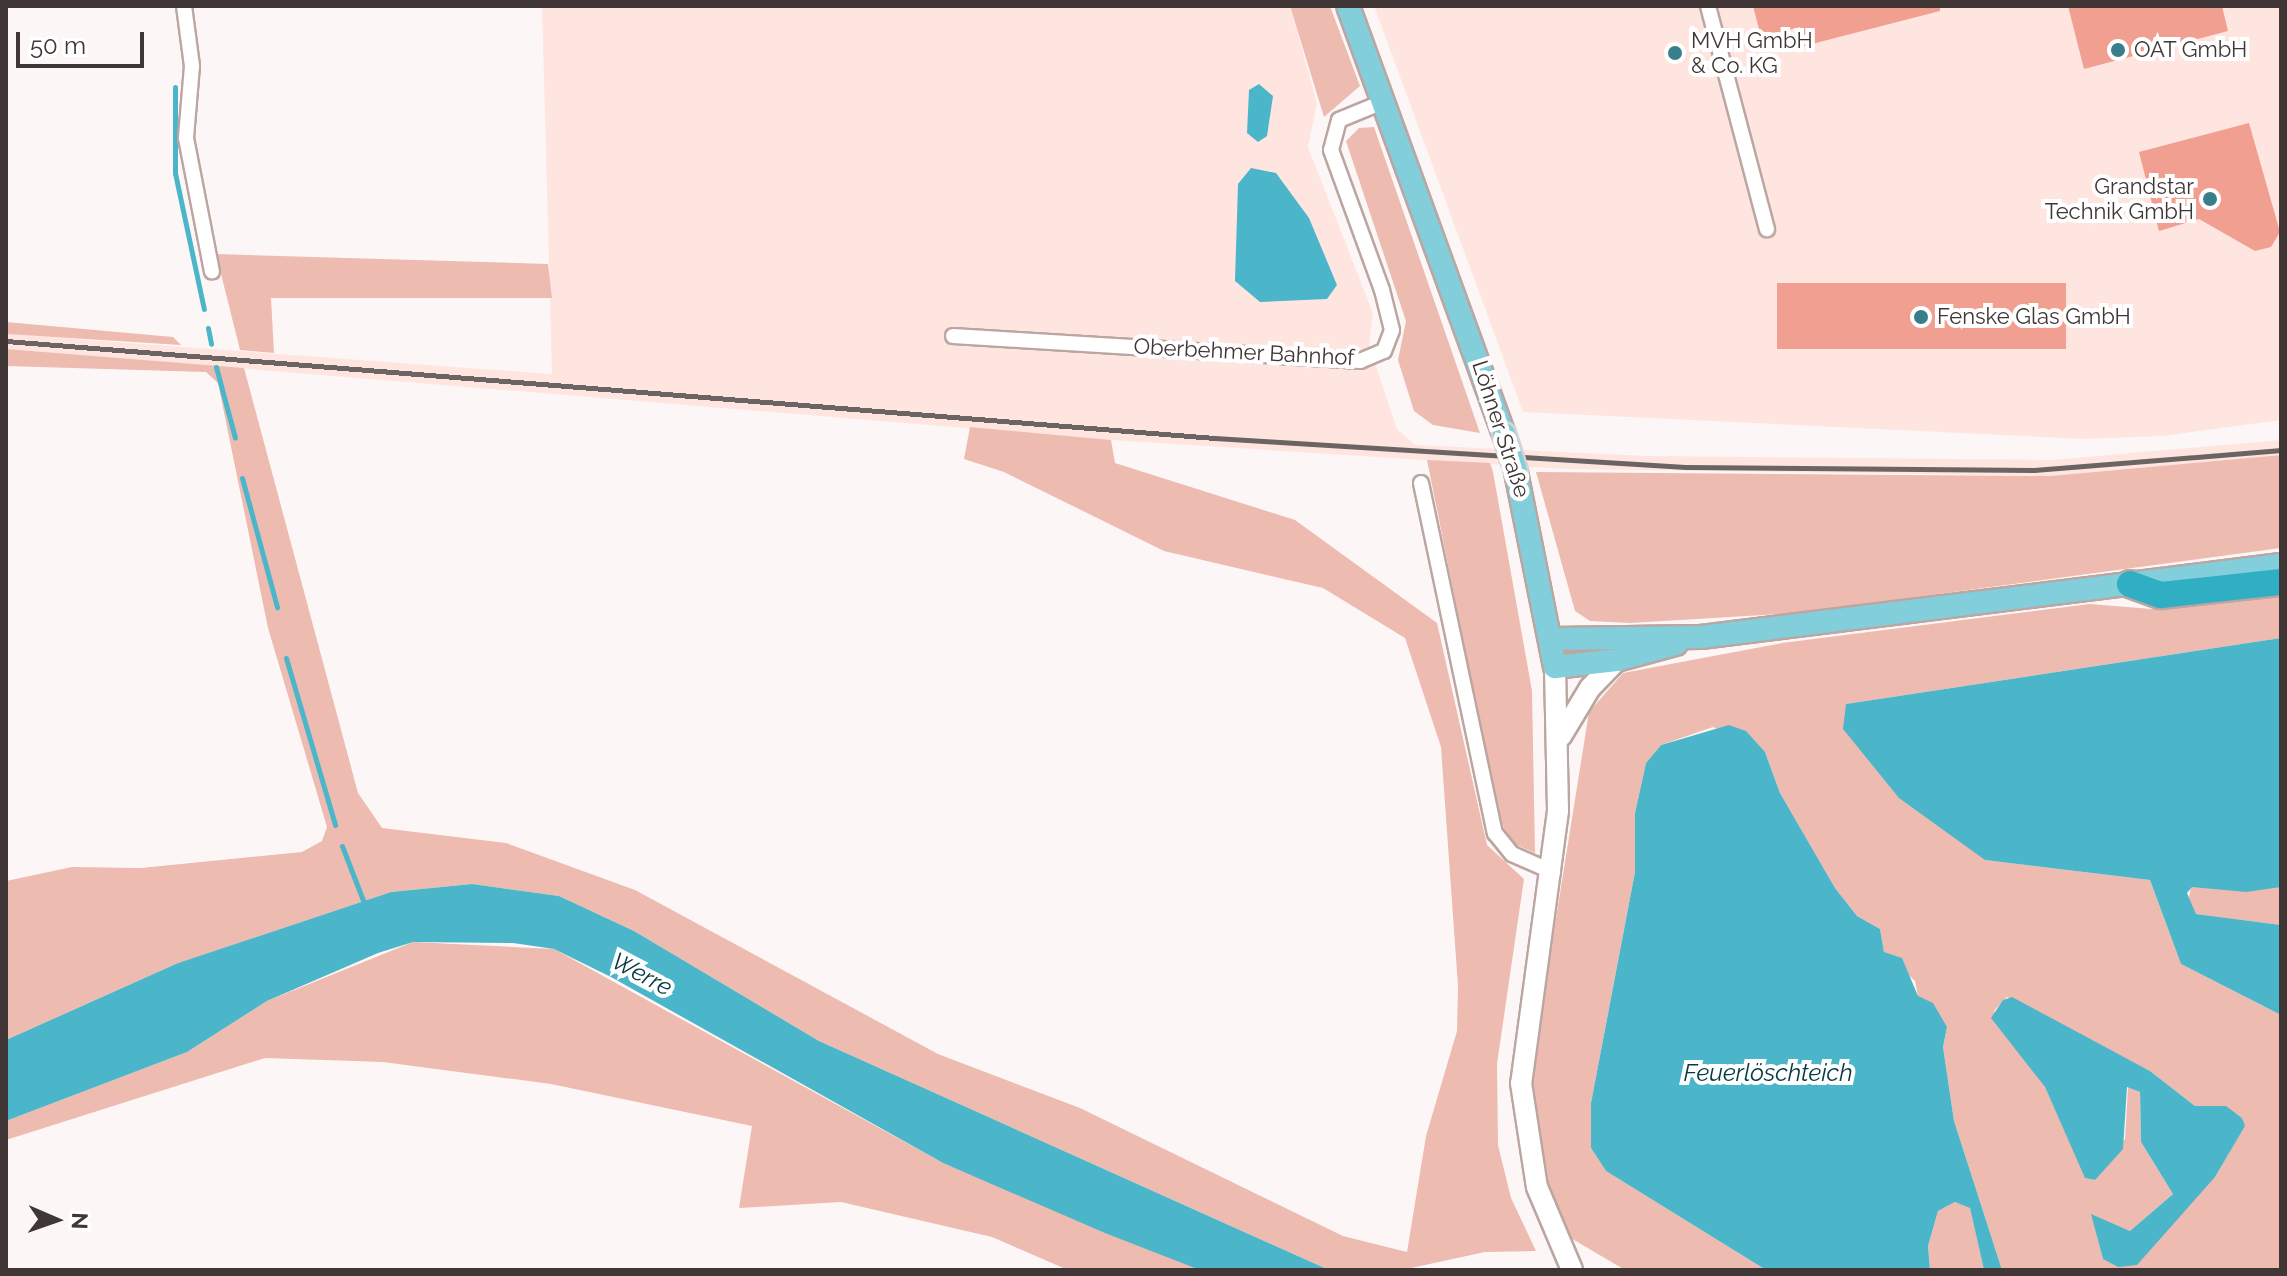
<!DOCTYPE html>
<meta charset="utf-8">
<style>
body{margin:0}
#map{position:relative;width:2287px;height:1276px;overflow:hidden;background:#fcf7f6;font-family:Raleway,sans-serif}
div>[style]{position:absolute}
.built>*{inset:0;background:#ffe5e0}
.green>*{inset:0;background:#eebbb0}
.water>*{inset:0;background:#4bb6ca}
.stream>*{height:5px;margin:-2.5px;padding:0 2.5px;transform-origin:2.5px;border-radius:2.5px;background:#4bb6ca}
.building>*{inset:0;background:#f19f90;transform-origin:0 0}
.roads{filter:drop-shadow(2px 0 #bba6a1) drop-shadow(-2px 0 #bba6a1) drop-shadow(0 2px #bba6a1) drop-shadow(0 -2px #bba6a1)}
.minor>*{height:14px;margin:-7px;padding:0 7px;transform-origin:7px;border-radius:7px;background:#fff}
.secondary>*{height:20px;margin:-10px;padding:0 10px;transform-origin:10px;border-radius:10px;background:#fff}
.primary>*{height:22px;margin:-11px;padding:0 11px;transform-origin:11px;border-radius:11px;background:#83cedb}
.motorway>*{height:26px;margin:-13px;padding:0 13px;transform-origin:13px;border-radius:13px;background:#30aec3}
.rail>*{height:5px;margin:-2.5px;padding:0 2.5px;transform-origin:2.5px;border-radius:2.5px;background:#6c6463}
.bridges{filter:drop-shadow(2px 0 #d5d3d3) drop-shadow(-2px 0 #d5d3d3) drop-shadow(0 2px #d5d3d3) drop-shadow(0 -2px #d5d3d3)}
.primary-bridge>*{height:22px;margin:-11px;padding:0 11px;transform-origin:11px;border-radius:11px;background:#83cedb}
.dots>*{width:22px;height:22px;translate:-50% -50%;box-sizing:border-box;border:4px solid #fff;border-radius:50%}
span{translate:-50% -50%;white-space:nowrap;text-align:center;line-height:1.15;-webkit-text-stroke:8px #fff;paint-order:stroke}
.poi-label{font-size:22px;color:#3f3635}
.left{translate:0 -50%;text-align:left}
.right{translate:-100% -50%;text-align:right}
.street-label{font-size:22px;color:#3f3635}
.water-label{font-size:24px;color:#063a42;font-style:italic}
.frame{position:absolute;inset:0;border:8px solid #3f3635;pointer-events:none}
.north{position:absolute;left:16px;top:1180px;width:80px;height:80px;-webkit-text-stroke:6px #fff;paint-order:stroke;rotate:92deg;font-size:22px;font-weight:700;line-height:32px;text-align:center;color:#3f3635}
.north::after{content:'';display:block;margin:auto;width:28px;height:36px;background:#3f3635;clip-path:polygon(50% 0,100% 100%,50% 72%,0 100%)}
.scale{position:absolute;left:16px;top:32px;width:128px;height:36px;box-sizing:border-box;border:4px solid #3f3635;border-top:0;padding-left:10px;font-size:24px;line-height:28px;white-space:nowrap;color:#3f3635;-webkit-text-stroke:6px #fff;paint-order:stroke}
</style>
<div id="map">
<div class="built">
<i style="clip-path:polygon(542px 6px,1290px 6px,1317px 103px,1308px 147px,1373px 313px,1369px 345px,1397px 429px,1415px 445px,1647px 456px,2051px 460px,2281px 440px,2281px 455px,2050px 476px,1564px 469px,1111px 440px,6px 349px,6px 334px,552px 374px)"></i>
<i style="clip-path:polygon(1374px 6px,2281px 6px,2281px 420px,2163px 436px,2084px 439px,1523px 412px)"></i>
</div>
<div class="green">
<i style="clip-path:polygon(1290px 6px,1330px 6px,1360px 86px,1324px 117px)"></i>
<i style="clip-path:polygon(1374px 127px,1480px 433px,1433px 425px,1414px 411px,1398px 360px,1406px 321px,1346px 141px,1359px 128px)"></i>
<i style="clip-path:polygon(216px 254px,548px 264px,552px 298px,271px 298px,274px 353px,240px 350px)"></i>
<i style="clip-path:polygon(6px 322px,173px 337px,181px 345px,6px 334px)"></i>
<i style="clip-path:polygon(6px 349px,244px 368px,358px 793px,382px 828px,506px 843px,635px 890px,938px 1054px,1080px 1108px,1343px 1236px,1407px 1252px,1426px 1136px,1457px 1031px,1458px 986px,1441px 747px,1405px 638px,1323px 588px,1164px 551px,1004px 472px,964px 459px,970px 427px,1111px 440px,1115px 463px,1295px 520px,1437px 623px,1487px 845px,1524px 879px,1497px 1064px,1498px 1145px,1511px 1198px,1536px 1251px,1485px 1252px,1411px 1268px,1448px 1270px,1329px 1270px,819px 1041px,634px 931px,559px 896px,472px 884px,391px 892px,178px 963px,6px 1040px,6px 881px,72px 867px,141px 868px,302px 852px,322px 841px,327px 827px,268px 628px,218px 383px,206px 372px,6px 366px)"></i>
<i style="clip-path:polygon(2281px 455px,2281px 548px,1797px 613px,1630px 623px,1590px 621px,1575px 611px,1536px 472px,2050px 476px)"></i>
<i style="clip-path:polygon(1427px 460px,1490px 463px,1493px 472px,1532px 691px,1535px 853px,1510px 842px,1498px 814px)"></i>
<i style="clip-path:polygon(evenodd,2281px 591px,2281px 638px,1846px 704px,1985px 860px,2150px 880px,2181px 964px,2281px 1015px,2281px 1270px,2002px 1270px,1954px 1121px,1943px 1047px,1947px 1027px,1918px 996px,1915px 981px,1884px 952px,1880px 929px,1857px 916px,1835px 888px,1780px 793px,1765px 752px,1713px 727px,1661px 745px,1646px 763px,1635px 813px,1635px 872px,1591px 1103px,1591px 1148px,1606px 1171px,1766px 1270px,1625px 1270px,1569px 1237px,1543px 1172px,1533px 1109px,1534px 1056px,1589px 712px,1623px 673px,1782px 643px,2090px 604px,2152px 609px,2281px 591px,2007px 997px,2150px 1071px,2195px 1106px,2225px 1106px,2242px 1118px,2244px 1127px,2215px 1177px,2103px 1259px,2092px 1215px,2130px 1231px,2173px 1194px,2141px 1142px,2140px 1092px,2128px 1087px,2125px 1139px,2095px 1180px,2086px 1178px,2045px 1087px,1994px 1011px,2007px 997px)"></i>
<i style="clip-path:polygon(2191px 887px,2281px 887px,2281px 925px,2195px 914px,2188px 902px)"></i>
<i style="clip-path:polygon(413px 942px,554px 949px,943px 1163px,1200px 1270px,1068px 1270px,992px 1237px,841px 1202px,739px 1208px,752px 1126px,551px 1084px,383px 1062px,265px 1058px,6px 1140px,6px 1121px,187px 1052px,267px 1001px)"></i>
<i style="clip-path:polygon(1955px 1202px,1970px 1207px,1984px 1270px,1930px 1270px,1928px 1246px,1938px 1211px)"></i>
</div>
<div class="water">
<i style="clip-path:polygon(1259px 84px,1273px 96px,1267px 136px,1258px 142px,1247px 133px,1249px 90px)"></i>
<i style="clip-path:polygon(1251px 168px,1276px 173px,1309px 218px,1337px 285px,1327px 299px,1260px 302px,1235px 281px,1238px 184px)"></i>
<i style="clip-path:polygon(2281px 638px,2281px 887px,2246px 892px,2192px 887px,2187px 893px,2196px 914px,2281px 925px,2281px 1015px,2181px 964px,2150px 880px,1985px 860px,1899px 798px,1843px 729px,1846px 704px)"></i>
<i style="clip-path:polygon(1729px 725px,1746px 731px,1765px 752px,1780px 793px,1835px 888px,1857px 916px,1880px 929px,1884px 952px,1902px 958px,1918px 996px,1933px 1003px,1947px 1027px,1943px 1047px,1954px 1121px,2002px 1270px,1984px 1270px,1970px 1208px,1955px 1202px,1938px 1211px,1928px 1246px,1930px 1270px,1766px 1270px,1606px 1171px,1591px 1148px,1591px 1103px,1635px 872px,1635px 813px,1646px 763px,1661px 745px)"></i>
<i style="clip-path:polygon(472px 884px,559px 896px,634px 931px,819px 1041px,1329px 1270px,1200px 1270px,1105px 1233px,943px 1163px,611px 977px,554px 949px,513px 943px,413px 942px,378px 953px,267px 1001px,187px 1052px,6px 1121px,6px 1040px,178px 963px,391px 892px)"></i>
<i style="clip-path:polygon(2012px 997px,2150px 1071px,2195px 1106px,2226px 1106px,2242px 1118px,2245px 1126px,2215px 1177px,2137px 1265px,2118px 1267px,2103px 1259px,2091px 1214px,2130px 1231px,2173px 1194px,2141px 1142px,2140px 1092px,2127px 1087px,2123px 1149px,2095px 1180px,2085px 1178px,2045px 1087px,1991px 1018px,2003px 1000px)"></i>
</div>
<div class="stream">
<i style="left:175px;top:87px;width:86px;rotate:90deg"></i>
<i style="left:175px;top:173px;width:139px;rotate:78deg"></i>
<i style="left:208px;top:328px;width:16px;rotate:79deg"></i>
<i style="left:216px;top:367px;width:73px;rotate:75deg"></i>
<i style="left:242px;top:478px;width:134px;rotate:74.8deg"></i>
<i style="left:286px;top:658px;width:174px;rotate:73.6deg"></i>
<i style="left:342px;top:846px;width:66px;rotate:68.8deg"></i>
</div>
<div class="building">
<i style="clip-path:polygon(1753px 6px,1940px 6px,1940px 11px,1804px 46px,1800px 27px,1761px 37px)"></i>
<i style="clip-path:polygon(2068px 6px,2222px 6px,2228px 31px,2084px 69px)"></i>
<i style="clip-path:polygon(2249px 123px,2280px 232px,2271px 247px,2255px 251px,2199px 219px,2159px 231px,2139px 152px)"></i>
<i style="left:1777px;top:283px;width:289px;height:66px"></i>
</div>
<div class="roads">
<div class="minor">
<i style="left:184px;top:6px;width:61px;rotate:82.4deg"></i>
<i style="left:192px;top:66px;width:72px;rotate:94.8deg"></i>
<i style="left:186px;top:138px;width:136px;rotate:79deg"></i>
<i style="left:1708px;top:6px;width:231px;rotate:75.2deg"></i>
<i style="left:953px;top:336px;width:408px;rotate:3.5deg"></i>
<i style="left:1360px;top:361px;width:26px;rotate:-23deg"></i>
<i style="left:1384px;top:351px;width:22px;rotate:-69deg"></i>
<i style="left:1392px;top:330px;width:41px;rotate:-104deg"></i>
<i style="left:1382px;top:290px;width:149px;rotate:-110deg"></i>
<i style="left:1331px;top:150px;width:31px;rotate:-75deg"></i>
<i style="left:1339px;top:120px;width:50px;rotate:-22.4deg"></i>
<i style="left:1421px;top:483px;width:358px;rotate:78.1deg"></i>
<i style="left:1495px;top:833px;width:27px;rotate:51deg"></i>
<i style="left:1512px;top:854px;width:45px;rotate:23.7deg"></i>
</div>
<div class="secondary">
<i style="left:1555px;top:667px;width:144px;rotate:88.8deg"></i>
<i style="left:1558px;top:811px;width:275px;rotate:97.7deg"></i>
<i style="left:1521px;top:1083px;width:105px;rotate:81.3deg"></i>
<i style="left:1537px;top:1187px;width:90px;rotate:67.1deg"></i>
<i style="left:1561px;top:736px;width:56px;rotate:-58.9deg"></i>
<i style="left:1590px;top:688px;width:39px;rotate:-46deg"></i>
</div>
<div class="primary">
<i style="left:1348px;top:6px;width:456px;rotate:70deg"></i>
<i style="left:1516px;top:472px;width:199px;rotate:78.7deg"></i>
<i style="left:1555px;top:667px;width:62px;rotate:-6.4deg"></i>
<i style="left:1617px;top:660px;width:61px;rotate:-15.2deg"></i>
<i style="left:1552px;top:639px;width:149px;rotate:-0.8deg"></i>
<i style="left:1701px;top:637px;width:584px;rotate:-7.08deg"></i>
</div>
<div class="motorway">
<i style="left:2130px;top:584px;width:33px;rotate:20deg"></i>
<i style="left:2161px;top:595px;width:121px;rotate:-6.2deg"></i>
</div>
</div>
<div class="rail">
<i style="left:6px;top:341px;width:1211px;rotate:4.59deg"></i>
<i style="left:1213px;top:438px;width:475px;rotate:3.5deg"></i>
<i style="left:1687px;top:467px;width:347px;rotate:0.5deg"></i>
<i style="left:2034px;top:470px;width:248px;rotate:-4.6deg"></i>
</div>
<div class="bridges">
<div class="primary-bridge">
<i style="left:1504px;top:434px;width:40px;rotate:72deg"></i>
</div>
</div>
<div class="dots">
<i style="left:2118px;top:50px;background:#397e8b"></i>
<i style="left:1675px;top:53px;background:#397e8b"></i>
<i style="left:2210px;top:199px;background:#397e8b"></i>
<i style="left:1921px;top:317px;background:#397e8b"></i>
</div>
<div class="poi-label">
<span class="left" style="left:1691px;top:53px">MVH GmbH<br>&amp; Co. KG</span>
<span class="left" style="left:2134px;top:50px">OAT GmbH</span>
<span class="right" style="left:2194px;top:199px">Grandstar<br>Technik GmbH</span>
<span class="left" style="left:1937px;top:317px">Fenske Glas GmbH</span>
</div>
<div class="street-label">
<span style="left:1244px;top:352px;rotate:3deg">Oberbehmer Bahnhof</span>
<span style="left:1501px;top:429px;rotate:72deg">Löhner Straße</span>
</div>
<div class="water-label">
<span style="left:642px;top:974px;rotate:28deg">Werre</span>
<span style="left:1768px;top:1073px">Feuerlöschteich</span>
</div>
<div class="frame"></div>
<div class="north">N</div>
<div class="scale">50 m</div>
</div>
